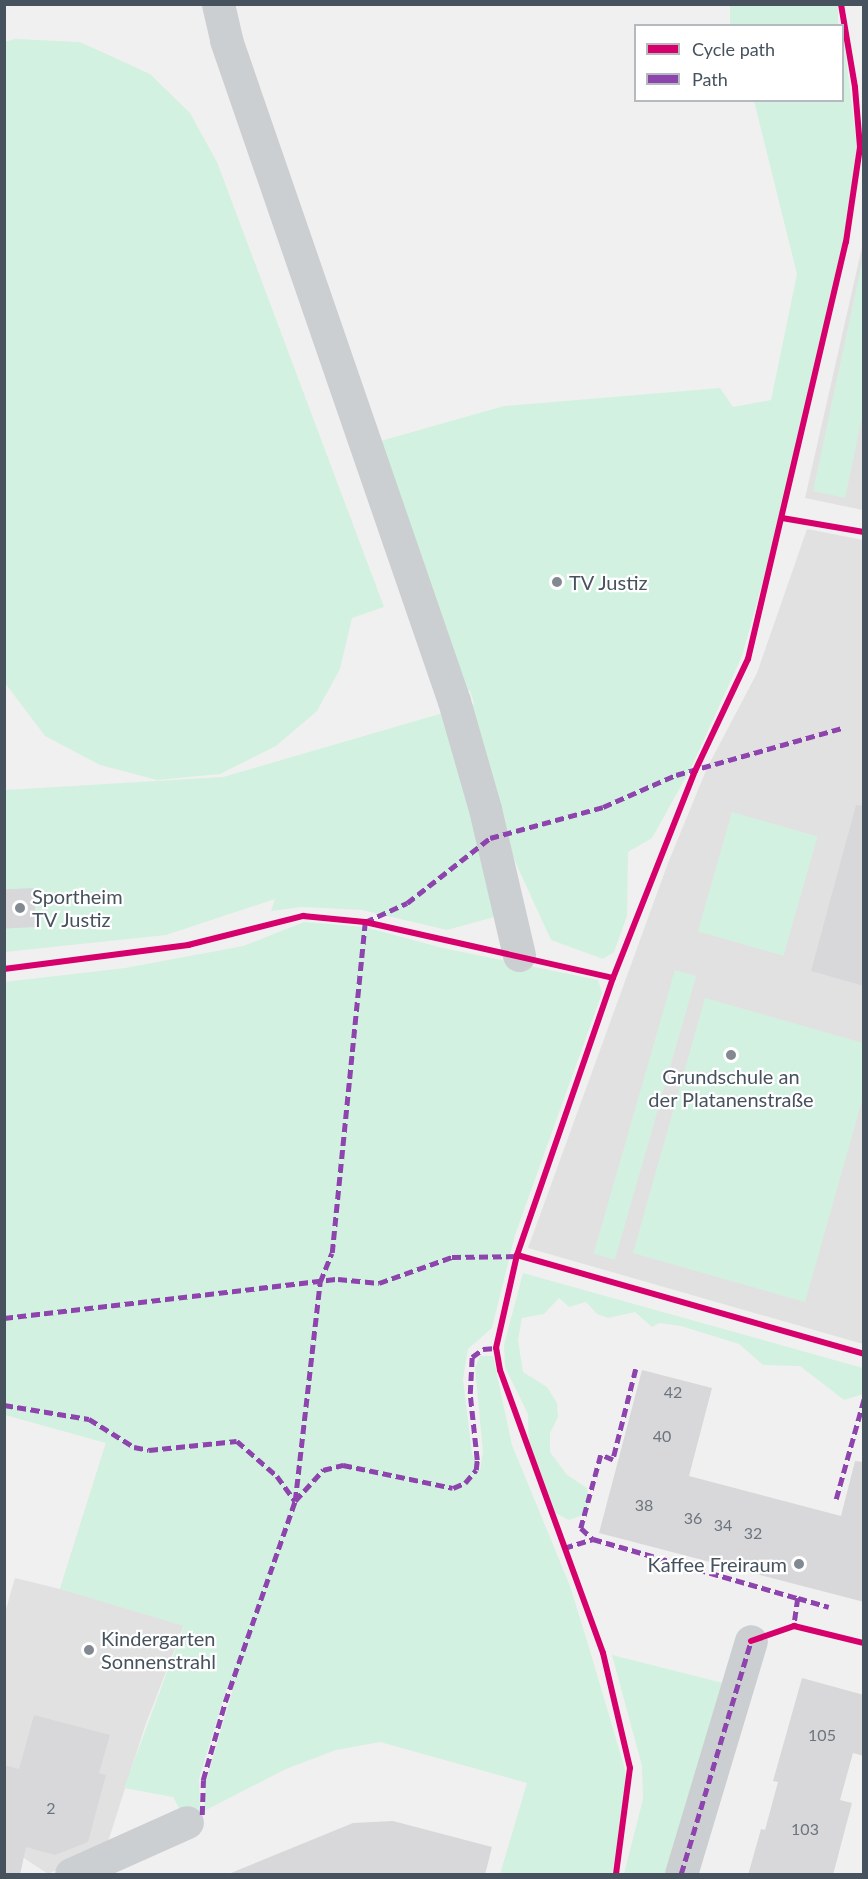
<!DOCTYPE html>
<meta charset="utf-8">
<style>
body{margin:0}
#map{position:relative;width:868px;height:1879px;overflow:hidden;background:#f1f0f0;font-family:Lato,sans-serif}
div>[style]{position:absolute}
.education>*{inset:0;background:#e2e1e2}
.green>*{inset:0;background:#d3f1e0;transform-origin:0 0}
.building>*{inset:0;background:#d8d8da;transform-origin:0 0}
.minor>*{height:33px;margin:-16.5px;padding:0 16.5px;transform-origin:16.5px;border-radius:16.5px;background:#cccfd1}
.quiet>*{height:4.5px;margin-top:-2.25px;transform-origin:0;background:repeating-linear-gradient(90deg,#8e44ad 0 9px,transparent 0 13.5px)}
.cycleway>*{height:6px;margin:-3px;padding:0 3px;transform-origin:3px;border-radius:3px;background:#d6006c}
.dots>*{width:16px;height:16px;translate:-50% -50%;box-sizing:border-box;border:3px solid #fff;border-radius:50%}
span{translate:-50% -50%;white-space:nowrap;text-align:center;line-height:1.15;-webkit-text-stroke:4.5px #fff;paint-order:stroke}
.number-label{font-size:16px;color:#6c757e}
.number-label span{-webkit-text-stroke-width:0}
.poi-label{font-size:20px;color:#46525e}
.left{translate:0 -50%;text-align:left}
.right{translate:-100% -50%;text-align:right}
.frame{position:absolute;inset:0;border:6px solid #46525e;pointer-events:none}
.legend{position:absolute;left:634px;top:24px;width:210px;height:78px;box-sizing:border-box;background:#fff;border:2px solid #b5babf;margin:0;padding:8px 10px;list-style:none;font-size:18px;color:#46525e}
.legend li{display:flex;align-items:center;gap:12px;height:30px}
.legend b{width:30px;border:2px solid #b5babf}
</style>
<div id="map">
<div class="education">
<i style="clip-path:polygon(863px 243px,863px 510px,805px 498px)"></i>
<i style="clip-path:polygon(807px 529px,863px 540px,863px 1344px,528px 1248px,668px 863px,707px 768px,757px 673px)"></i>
<i style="clip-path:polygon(106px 1443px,184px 1625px,145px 1726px,106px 1848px,48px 1874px,24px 1858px,5px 1853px,4px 1616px,15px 1578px,60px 1589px)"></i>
</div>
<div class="green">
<i style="left:730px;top:5px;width:108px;height:21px"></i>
<i style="clip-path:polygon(843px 33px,857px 147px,844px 241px,765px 574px,742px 656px,691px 768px,652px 838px,628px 852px,627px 916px,614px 952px,603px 959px,551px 940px,495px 818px,498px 916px,447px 930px,362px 910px,301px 907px,271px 911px,275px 899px,166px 935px,5px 952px,5px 790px,223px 777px,474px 704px,470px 690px,465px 694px,377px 442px,504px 406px,720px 388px,733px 407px,771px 400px,797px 274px,754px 101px,842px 100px)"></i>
<i style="clip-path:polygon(15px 39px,80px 42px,150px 74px,190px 113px,217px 162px,384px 607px,352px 618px,340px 669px,317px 711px,276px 746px,220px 774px,157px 780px,100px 765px,45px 736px,5px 683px,4px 42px)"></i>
<i style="clip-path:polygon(863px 258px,863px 413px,845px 498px,813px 491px)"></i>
<i style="left:732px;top:812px;width:89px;height:124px;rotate:16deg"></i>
<i style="clip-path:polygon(304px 922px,364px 927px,443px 948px,598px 980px,602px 993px,515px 1235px,492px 1328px,468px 1349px,463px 1379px,472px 1454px,480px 1470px,483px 1452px,475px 1368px,480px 1356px,493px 1356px,512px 1445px,570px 1586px,587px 1641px,625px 1769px,626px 1797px,612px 1874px,500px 1874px,527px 1783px,380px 1742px,336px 1750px,286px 1769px,204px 1811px,206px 1781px,233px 1689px,227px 1687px,199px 1779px,200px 1813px,186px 1820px,173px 1797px,124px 1788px,184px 1626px,60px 1589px,106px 1443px,5px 1415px,4px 982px,125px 968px,243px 946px)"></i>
<i style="left:675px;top:970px;width:22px;height:295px;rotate:16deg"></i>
<i style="clip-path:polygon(705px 998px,863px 1043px,863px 1097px,805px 1302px,633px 1253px)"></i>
<i style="clip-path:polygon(523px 1273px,863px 1368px,863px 1394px,844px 1400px,800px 1366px,763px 1365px,739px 1344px,681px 1326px,659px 1323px,652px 1327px,635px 1312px,608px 1318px,597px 1314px,586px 1302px,569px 1307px,559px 1298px,544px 1314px,522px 1318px,518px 1340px,523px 1372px,547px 1387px,557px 1403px,558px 1417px,550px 1433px,550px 1452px,567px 1475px,587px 1488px,589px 1505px,586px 1514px,569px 1520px,551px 1511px,539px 1475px,529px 1458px,528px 1414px,505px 1367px,504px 1345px)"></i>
<i style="clip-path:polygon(612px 1655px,727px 1684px,669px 1874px,624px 1874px,643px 1799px,642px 1766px)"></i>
</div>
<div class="building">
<i style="clip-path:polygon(856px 805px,864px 806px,864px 986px,811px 971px)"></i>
<i style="left:34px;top:888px;width:39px;height:30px;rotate:87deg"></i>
<i style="clip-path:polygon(642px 1370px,712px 1388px,689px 1476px,841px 1516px,855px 1461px,864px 1462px,864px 1602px,599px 1533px)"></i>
<i style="clip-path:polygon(802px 1678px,864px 1695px,864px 1756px,853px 1753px,840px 1800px,852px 1803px,833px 1875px,748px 1875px,761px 1829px,765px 1830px,778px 1782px,773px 1781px)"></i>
<i style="clip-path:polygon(34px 1715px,110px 1735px,99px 1773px,106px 1775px,88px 1842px,55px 1855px,26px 1847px,20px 1875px,4px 1875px,4px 1765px,19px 1769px)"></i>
<i style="clip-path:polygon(393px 1821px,492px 1847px,485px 1875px,226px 1875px,353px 1823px)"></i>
</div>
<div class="minor">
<i style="left:218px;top:4px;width:37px;rotate:77deg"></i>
<i style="left:226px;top:40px;width:699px;rotate:70.97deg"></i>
<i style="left:454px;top:701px;width:112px;rotate:74deg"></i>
<i style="left:485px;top:809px;width:150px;rotate:76.9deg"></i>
<i style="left:71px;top:1874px;width:127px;rotate:-24.1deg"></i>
<i style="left:681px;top:1874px;width:243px;rotate:-73.3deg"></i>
</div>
<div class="quiet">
<i style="left:4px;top:1318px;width:336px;rotate:-6.7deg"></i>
<i style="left:338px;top:1279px;width:41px;rotate:5.6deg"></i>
<i style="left:379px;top:1283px;width:77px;rotate:-19.6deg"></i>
<i style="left:452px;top:1257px;width:68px;rotate:-0.8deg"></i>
<i style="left:636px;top:1369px;width:94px;rotate:104.2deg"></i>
<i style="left:613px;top:1460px;width:13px;rotate:-157deg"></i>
<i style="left:601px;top:1455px;width:76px;rotate:105.3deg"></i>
<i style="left:581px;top:1528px;width:16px;rotate:43deg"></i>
<i style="left:593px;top:1539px;width:213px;rotate:16.1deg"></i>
<i style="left:798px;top:1598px;width:28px;rotate:98deg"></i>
<i style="left:4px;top:1405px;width:86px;rotate:9.4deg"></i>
<i style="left:89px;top:1419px;width:53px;rotate:31.9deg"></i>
<i style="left:134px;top:1447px;width:15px;rotate:11deg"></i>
<i style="left:149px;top:1450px;width:88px;rotate:-5.8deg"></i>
<i style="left:237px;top:1441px;width:53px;rotate:41.2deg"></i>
<i style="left:277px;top:1476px;width:31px;rotate:54deg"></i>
<i style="left:836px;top:1499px;width:104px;rotate:-74.4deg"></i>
<i style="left:295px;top:1501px;width:220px;rotate:-83.5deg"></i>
<i style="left:320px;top:1282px;width:31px;rotate:-68deg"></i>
<i style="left:332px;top:1253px;width:333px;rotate:-84.3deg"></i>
<i style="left:365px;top:922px;width:46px;rotate:-24.3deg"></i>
<i style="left:407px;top:903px;width:105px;rotate:-38.1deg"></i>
<i style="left:490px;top:838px;width:117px;rotate:-15.3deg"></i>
<i style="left:603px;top:807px;width:80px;rotate:-23.7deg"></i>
<i style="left:676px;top:775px;width:173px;rotate:-15.8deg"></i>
<i style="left:564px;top:1548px;width:30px;rotate:-17deg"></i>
<i style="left:798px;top:1598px;width:32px;rotate:16deg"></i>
<i style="left:202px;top:1815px;width:35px;rotate:-88deg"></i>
<i style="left:203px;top:1780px;width:81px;rotate:-74.2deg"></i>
<i style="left:225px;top:1702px;width:213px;rotate:-70.8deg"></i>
<i style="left:295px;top:1501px;width:42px;rotate:-47.9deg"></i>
<i style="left:323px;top:1470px;width:21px;rotate:-14deg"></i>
<i style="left:343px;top:1465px;width:112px;rotate:11.8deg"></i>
<i style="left:453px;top:1488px;width:13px;rotate:-23deg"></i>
<i style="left:465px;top:1483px;width:17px;rotate:-50deg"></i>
<i style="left:476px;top:1470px;width:10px;rotate:-84deg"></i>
<i style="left:477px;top:1460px;width:66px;rotate:-96.1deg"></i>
<i style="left:470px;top:1394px;width:37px;rotate:-87deg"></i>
<i style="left:472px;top:1357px;width:14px;rotate:-36deg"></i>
<i style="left:483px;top:1349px;width:13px;rotate:-4deg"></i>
<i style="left:681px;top:1874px;width:243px;rotate:-73.3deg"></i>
</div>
<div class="cycleway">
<i style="left:782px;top:518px;width:83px;rotate:9.7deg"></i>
<i style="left:4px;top:969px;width:186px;rotate:-7.4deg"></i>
<i style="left:188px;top:945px;width:119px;rotate:-14.2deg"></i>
<i style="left:303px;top:916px;width:62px;rotate:5.5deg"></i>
<i style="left:365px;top:922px;width:254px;rotate:12.7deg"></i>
<i style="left:517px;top:1255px;width:361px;rotate:15.9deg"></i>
<i style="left:751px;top:1641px;width:46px;rotate:-19.2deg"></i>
<i style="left:794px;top:1626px;width:72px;rotate:13.7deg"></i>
<i style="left:616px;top:1874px;width:107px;rotate:-82.5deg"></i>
<i style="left:630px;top:1768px;width:118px;rotate:-103.2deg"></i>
<i style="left:603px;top:1653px;width:301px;rotate:-110deg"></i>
<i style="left:500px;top:1370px;width:22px;rotate:-100deg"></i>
<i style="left:496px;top:1348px;width:95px;rotate:-77.3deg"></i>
<i style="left:517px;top:1255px;width:293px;rotate:-70.9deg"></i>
<i style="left:613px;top:978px;width:223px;rotate:-68.4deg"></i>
<i style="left:695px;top:771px;width:124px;rotate:-64.7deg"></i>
<i style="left:748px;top:659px;width:428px;rotate:-76.8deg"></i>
<i style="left:846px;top:242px;width:96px;rotate:-81.6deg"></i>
<i style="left:860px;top:147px;width:60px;rotate:-94.8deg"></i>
<i style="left:855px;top:87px;width:84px;rotate:-99.6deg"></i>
</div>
<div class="dots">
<i style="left:557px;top:582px;background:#828991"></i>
<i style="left:20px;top:908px;background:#828991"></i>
<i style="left:731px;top:1055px;background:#828991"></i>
<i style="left:799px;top:1564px;background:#828991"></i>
<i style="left:89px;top:1650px;background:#828991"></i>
</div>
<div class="number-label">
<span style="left:673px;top:1392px">42</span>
<span style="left:662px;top:1436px">40</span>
<span style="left:644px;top:1505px">38</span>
<span style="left:693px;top:1518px">36</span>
<span style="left:723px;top:1525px">34</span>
<span style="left:753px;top:1533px">32</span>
<span style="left:822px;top:1735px">105</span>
<span style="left:51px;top:1808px">2</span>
<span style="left:805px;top:1829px">103</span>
</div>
<div class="poi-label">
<span class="left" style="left:569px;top:582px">TV Justiz</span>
<span class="left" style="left:32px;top:908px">Sportheim<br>TV Justiz</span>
<span style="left:731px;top:1088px">Grundschule an<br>der Platanenstraße</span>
<span class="right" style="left:787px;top:1564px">Kaffee Freiraum</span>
<span class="left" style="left:101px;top:1650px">Kindergarten<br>Sonnenstrahl</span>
</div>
<div class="frame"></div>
<ul class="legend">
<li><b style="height:8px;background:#d6006c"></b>Cycle path</li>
<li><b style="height:8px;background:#8e44ad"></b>Path</li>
</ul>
</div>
